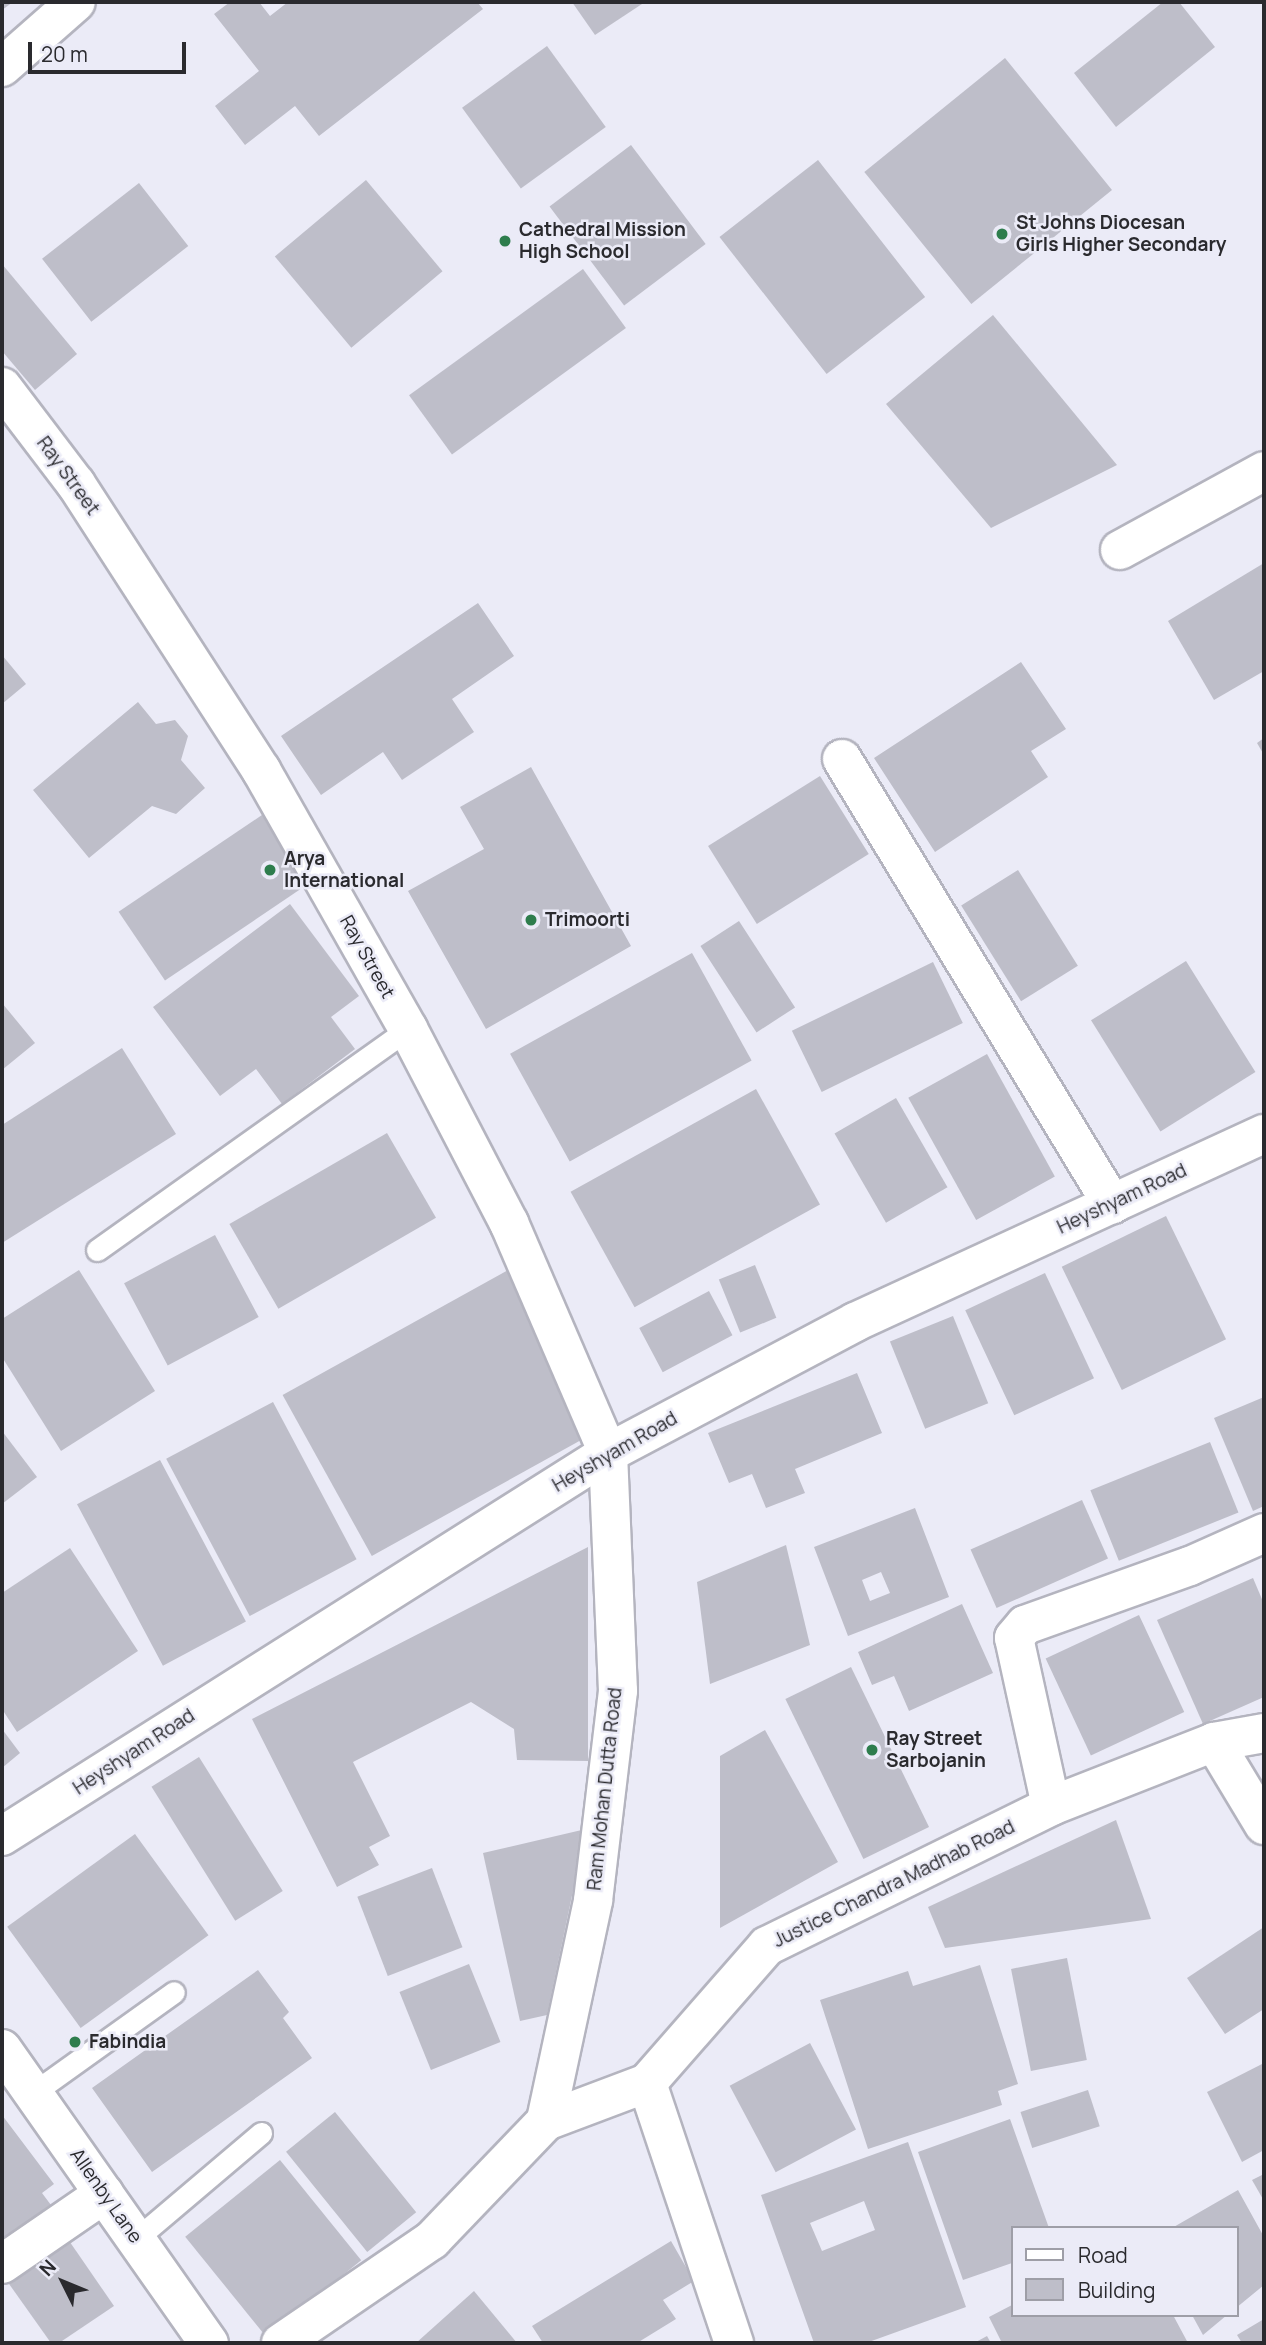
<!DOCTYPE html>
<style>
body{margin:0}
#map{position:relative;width:1266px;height:2345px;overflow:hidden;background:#ebebf7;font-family:Manrope,sans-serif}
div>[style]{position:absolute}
.building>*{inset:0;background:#bebec9;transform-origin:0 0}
.roads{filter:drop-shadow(2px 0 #b4b4bf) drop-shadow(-2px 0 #b4b4bf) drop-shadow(0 2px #b4b4bf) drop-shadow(0 -2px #b4b4bf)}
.lane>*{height:21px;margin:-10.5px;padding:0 10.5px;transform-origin:10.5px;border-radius:10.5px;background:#fff}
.street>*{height:38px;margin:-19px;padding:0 19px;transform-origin:19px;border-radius:19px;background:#fff}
.secondary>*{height:38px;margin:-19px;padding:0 19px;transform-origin:19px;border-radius:19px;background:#fff}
.dots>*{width:19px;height:19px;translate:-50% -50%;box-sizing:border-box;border:4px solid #ebebf7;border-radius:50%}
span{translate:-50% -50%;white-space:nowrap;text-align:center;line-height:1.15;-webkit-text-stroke:5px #ebebf7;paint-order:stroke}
.poi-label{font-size:19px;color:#2a2a2e;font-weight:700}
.left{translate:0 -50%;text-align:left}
.street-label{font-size:19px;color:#2a2a2e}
.frame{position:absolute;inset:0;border:4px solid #2a2a2e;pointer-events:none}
.legend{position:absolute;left:1011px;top:2226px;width:228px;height:91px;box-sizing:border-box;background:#ebebf7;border:2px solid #9e9ea7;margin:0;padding:9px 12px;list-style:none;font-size:21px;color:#2a2a2e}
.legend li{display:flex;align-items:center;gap:14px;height:35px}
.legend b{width:35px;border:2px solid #9e9ea7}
.north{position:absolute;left:28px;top:2247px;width:70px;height:70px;-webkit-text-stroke:5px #ebebf7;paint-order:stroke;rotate:313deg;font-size:19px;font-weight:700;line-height:28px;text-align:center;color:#2a2a2e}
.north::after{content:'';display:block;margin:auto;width:24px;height:32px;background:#2a2a2e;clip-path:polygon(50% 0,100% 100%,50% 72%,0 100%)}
.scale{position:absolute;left:28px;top:42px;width:158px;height:32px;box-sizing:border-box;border:4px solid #2a2a2e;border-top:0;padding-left:9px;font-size:21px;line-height:24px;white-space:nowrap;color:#2a2a2e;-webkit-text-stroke:5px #ebebf7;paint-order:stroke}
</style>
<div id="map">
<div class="building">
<i style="clip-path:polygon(2px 2px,13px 2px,2px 10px)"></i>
<i style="clip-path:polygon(230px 2px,259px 2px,270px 16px,288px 2px,477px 2px,483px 9px,319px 136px,295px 106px,245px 145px,215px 106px,259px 71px,214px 14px)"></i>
<i style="clip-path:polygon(572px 2px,645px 2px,595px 35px)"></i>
<i style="clip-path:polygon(1163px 2px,1179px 2px,1215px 47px,1116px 127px,1074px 73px)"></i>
<i style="left:547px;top:46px;width:100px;height:105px;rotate:54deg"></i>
<i style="left:1005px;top:58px;width:170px;height:181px;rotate:51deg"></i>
<i style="left:631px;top:145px;width:124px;height:102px;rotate:53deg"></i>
<i style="left:818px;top:160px;width:174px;height:125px;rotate:52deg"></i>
<i style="left:366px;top:180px;width:119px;height:119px;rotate:50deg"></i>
<i style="left:139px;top:183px;width:80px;height:123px;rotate:52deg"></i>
<i style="clip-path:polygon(2px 264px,77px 354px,35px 390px,2px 351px)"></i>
<i style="left:583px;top:269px;width:73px;height:215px;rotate:54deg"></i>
<i style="clip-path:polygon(993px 315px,1117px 465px,991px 528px,886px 404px)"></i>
<i style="clip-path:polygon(1264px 563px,1264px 671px,1214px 700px,1168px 621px)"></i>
<i style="clip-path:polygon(478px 603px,514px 656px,452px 699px,474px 732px,402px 780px,383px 752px,321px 795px,281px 736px)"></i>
<i style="clip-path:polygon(2px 655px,26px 684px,2px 704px)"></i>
<i style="clip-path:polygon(1021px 662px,1066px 729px,1031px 751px,1048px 777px,935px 852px,874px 758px)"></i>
<i style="clip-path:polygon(138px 702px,156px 724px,175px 720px,188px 736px,181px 760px,205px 788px,176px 814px,152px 806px,89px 858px,33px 790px)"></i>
<i style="clip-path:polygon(1264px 738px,1264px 755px,1257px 743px)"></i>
<i style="clip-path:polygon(531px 767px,631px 946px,486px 1029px,408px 891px,484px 849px,460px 807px)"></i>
<i style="left:820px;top:776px;width:92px;height:132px;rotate:58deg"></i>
<i style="left:262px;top:815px;width:83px;height:173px;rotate:56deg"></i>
<i style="left:1018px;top:870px;width:113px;height:67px;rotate:58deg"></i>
<i style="clip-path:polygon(290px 904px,359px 996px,331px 1017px,355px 1049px,282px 1104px,256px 1069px,220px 1096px,153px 1007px)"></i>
<i style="left:739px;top:921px;width:103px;height:46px;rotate:57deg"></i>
<i style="left:692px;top:953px;width:123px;height:208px;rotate:61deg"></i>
<i style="left:1186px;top:961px;width:131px;height:112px;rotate:58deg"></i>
<i style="left:933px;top:962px;width:68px;height:157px;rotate:64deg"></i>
<i style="clip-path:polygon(2px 1003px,35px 1043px,2px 1070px)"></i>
<i style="clip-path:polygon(122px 1048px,176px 1134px,2px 1243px,2px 1125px)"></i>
<i style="left:987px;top:1054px;width:140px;height:90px;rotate:61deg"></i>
<i style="left:756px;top:1089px;width:132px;height:212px;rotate:61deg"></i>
<i style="left:896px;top:1098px;width:103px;height:71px;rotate:60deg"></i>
<i style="left:387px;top:1133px;width:98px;height:182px;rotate:60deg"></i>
<i style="left:1166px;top:1216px;width:137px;height:116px;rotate:64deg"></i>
<i style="left:215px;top:1235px;width:93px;height:103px;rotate:62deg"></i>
<i style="left:755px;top:1265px;width:57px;height:39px;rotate:68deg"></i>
<i style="left:510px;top:1269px;width:184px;height:260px;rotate:61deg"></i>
<i style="clip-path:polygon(79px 1270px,155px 1391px,61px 1451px,2px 1357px,2px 1319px)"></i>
<i style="left:1045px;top:1273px;width:116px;height:88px;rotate:65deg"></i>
<i style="left:709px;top:1291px;width:50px;height:79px;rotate:62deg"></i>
<i style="left:953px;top:1316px;width:94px;height:68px;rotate:68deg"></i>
<i style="clip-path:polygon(857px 1373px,882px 1433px,795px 1469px,805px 1493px,766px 1508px,752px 1474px,729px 1483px,708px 1433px)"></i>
<i style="clip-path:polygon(1264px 1397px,1264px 1506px,1253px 1511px,1214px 1418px)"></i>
<i style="left:273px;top:1402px;width:178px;height:121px;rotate:62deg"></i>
<i style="clip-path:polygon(2px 1431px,37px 1477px,2px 1504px)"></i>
<i style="left:1210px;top:1442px;width:76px;height:129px;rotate:68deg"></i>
<i style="left:160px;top:1460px;width:183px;height:94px;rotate:62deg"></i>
<i style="left:1082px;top:1500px;width:64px;height:122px;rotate:66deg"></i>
<i style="clip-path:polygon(evenodd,915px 1508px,949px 1597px,848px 1636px,814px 1547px,915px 1508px,881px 1572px,890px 1593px,870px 1601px,862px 1580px,881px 1572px)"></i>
<i style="clip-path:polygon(786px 1545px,810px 1645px,710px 1684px,697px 1582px)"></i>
<i style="clip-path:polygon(588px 1547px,588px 1761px,517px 1760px,514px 1729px,471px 1702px,353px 1762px,390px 1836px,369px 1847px,379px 1865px,337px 1887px,252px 1719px)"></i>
<i style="clip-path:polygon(70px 1548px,138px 1651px,17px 1732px,2px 1709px,2px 1593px)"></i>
<i style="clip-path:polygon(1253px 1578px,1264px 1604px,1264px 1697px,1203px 1724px,1157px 1620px)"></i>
<i style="clip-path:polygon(962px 1604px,993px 1673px,909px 1711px,894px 1676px,872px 1685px,858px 1652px)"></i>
<i style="left:1139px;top:1615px;width:107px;height:103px;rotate:65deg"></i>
<i style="left:851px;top:1667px;width:178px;height:73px;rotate:64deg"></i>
<i style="clip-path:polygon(2px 1729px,20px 1753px,2px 1768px)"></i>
<i style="clip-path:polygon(765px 1730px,838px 1862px,720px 1928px,720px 1756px)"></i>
<i style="left:199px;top:1757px;width:158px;height:56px;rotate:58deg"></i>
<i style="clip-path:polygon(1116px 1820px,1151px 1919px,945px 1948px,928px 1907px)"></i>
<i style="clip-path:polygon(586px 1829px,547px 2015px,520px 2021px,483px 1853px)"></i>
<i style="left:135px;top:1834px;width:125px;height:158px;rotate:54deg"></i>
<i style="left:432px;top:1868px;width:85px;height:80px;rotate:69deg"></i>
<i style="clip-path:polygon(1264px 1927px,1264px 2009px,1225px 2034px,1187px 1978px)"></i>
<i style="left:1067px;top:1958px;width:104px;height:57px;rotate:79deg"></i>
<i style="left:469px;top:1964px;width:84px;height:75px;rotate:68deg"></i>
<i style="clip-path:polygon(980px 1965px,1018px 2084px,998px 2091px,1002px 2105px,868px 2149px,820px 2000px,908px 1971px,913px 1986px)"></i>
<i style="clip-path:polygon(258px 1970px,289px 2012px,283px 2018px,312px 2058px,152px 2172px,92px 2088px)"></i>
<i style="left:810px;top:2043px;width:98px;height:91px;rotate:62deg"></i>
<i style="clip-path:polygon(1264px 2063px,1264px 2150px,1242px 2162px,1207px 2092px)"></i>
<i style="left:1088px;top:2090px;width:38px;height:71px;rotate:72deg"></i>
<i style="left:335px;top:2112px;width:129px;height:63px;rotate:51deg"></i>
<i style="clip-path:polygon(2px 2115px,54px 2184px,42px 2193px,51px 2205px,2px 2242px)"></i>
<i style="clip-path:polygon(1010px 2119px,1049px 2228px,1012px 2228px,1012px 2263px,963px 2280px,918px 2152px)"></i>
<i style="clip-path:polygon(evenodd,908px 2142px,966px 2307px,866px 2343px,814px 2343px,761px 2195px,908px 2142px,864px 2201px,875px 2230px,822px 2251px,810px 2223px,864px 2201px)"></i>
<i style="left:280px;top:2160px;width:129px;height:122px;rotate:51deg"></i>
<i style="clip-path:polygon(1264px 2174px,1264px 2201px,1252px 2180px)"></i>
<i style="clip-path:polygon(1238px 2190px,1264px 2237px,1264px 2285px,1236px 2308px,1236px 2228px,1172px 2228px)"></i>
<i style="clip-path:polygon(63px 2232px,114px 2306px,59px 2343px,51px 2343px,2px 2274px)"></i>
<i style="clip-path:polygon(671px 2241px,694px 2281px,663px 2300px,676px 2319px,637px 2343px,543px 2343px,532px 2326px)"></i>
<i style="clip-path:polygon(474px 2291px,517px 2343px,416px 2343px)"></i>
<i style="clip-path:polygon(1012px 2305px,1012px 2315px,1173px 2315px,1188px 2343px,1002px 2343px,989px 2317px)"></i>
<i style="clip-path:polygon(1192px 2315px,1227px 2315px,1203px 2335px)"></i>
<i style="clip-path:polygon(1264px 2319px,1264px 2343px,1242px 2343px,1237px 2335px)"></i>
<i style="clip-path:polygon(987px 2336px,991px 2343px,974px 2343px)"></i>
</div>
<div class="roads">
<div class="lane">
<i style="left:97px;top:1250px;width:382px;rotate:-35.4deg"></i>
<i style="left:33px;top:2093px;width:173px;rotate:-35.6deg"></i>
<i style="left:136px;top:2239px;width:164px;rotate:-40.3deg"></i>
</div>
<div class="street">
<i style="left:2px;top:387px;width:122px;rotate:52.7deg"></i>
<i style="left:76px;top:484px;width:341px;rotate:57.1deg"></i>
<i style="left:261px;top:770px;width:298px;rotate:60.4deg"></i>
<i style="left:408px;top:1029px;width:219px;rotate:62.5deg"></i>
<i style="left:509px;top:1223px;width:250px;rotate:66.7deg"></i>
<i style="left:608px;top:1453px;width:238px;rotate:87.6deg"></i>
<i style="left:618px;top:1691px;width:211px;rotate:96.8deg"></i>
<i style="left:593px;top:1901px;width:225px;rotate:102.1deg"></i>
<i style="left:1120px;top:550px;width:164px;rotate:-28.7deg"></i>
<i style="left:842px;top:759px;width:521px;rotate:58.75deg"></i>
<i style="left:1214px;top:1742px;width:97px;rotate:58.9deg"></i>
<i style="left:1051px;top:1806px;width:172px;rotate:-102.4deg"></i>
<i style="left:1014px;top:1638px;width:17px;rotate:-50deg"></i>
<i style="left:1025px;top:1625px;width:175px;rotate:-19.7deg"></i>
<i style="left:1190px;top:1566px;width:81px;rotate:-24deg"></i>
<i style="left:2px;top:1836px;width:717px;rotate:-32.29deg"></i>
<i style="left:608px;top:1453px;width:280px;rotate:-27.9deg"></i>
<i style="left:855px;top:1322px;width:450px;rotate:-24.7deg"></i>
<i style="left:2px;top:2049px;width:360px;rotate:54.9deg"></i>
<i style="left:647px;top:2083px;width:274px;rotate:71.5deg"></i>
<i style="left:2px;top:2264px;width:124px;rotate:-34.5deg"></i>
<i style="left:281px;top:2343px;width:183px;rotate:-34.3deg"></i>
<i style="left:432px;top:2240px;width:165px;rotate:-46.2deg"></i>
<i style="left:546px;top:2121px;width:108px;rotate:-20.6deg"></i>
<i style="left:647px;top:2083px;width:182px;rotate:-48.8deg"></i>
<i style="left:767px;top:1946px;width:317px;rotate:-26.2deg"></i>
<i style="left:1051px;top:1806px;width:175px;rotate:-21.4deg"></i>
<i style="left:1214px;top:1742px;width:51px;rotate:-10.2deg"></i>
</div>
<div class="secondary">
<i style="left:2px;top:67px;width:98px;rotate:-41.3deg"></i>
</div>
</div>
<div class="dots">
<i style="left:1002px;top:234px;background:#2e7d4d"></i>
<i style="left:505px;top:241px;background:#2e7d4d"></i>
<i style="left:270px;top:870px;background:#2e7d4d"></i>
<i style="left:531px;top:920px;background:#2e7d4d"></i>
<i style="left:872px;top:1750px;background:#2e7d4d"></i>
<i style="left:75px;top:2042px;background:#2e7d4d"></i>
</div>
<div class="poi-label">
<span class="left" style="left:1016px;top:234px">St Johns Diocesan<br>Girls Higher Secondary</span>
<span class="left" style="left:519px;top:241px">Cathedral Mission<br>High School</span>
<span class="left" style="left:284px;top:870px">Arya<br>International</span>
<span class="left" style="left:545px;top:920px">Trimoorti</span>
<span class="left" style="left:886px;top:1750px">Ray Street<br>Sarbojanin</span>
<span class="left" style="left:89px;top:2042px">Fabindia</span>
</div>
<div class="street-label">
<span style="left:68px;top:476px;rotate:54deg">Ray Street</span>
<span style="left:367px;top:957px;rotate:61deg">Ray Street</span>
<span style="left:1122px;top:1199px;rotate:-25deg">Heyshyam Road</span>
<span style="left:615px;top:1452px;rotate:-30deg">Heyshyam Road</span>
<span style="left:134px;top:1752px;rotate:-33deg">Heyshyam Road</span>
<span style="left:605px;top:1789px;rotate:-84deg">Ram Mohan Dutta Road</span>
<span style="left:894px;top:1884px;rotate:-26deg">Justice Chandra Madhab Road</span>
<span style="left:106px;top:2196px;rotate:55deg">Allenby Lane</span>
</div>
<div class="frame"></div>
<ul class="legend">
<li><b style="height:9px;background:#fff"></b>Road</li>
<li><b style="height:19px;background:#bebec9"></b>Building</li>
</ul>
<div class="north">N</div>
<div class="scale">20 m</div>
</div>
